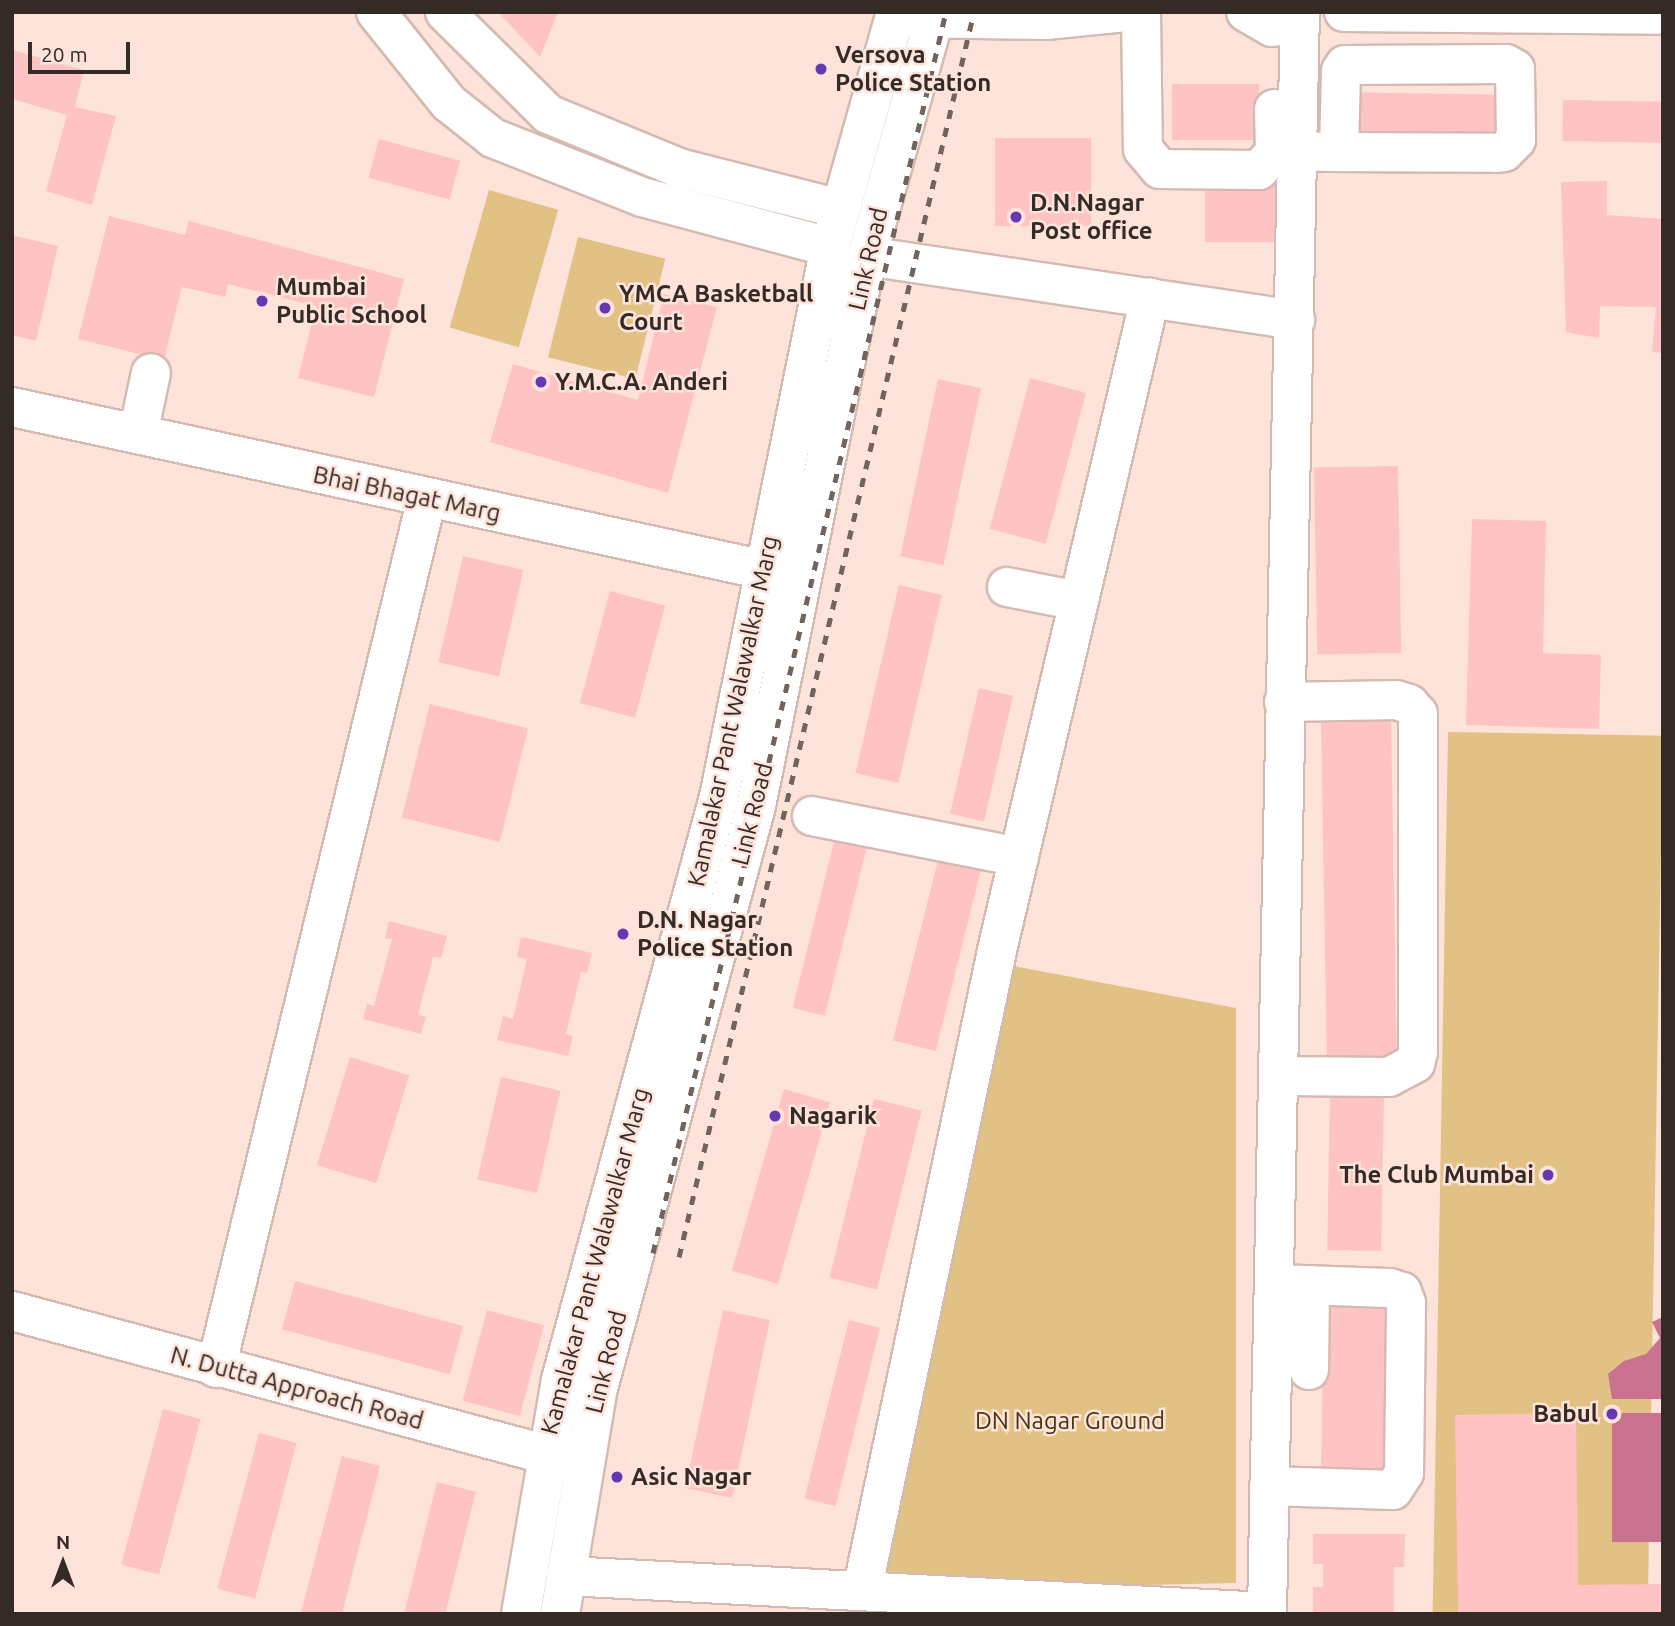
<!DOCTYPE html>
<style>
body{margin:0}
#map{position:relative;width:1675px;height:1626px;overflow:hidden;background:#fde3da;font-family:Ubuntu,sans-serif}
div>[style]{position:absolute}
.green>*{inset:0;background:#e2c284;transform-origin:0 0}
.water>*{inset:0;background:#c97391;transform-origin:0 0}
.building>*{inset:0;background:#fec3c2;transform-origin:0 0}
.roads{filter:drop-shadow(2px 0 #d4bab1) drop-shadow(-2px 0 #d4bab1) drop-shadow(0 2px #d4bab1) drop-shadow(0 -2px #d4bab1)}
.minor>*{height:38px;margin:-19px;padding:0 19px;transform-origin:19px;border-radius:19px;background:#fff}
.major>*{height:38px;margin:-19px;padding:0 19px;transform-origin:19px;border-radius:19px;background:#fff}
.rail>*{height:5px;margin-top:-2.5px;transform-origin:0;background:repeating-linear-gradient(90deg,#72635d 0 9px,transparent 0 18px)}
.dots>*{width:19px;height:19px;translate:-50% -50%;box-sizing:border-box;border:4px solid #fde3da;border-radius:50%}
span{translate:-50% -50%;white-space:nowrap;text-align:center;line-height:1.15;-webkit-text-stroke:5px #fde3da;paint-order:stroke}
.poi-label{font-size:24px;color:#342a26;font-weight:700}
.left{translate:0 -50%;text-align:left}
.right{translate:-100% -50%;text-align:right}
.street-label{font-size:24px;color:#342a26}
.park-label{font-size:24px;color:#483611}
.frame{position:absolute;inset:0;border:14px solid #342a26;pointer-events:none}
.north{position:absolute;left:28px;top:1528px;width:70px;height:70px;-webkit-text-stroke:5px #fde3da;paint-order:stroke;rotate:0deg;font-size:19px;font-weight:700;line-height:28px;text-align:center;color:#342a26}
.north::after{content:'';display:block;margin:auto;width:24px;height:32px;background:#342a26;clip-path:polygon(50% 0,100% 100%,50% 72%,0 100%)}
.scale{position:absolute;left:28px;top:42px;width:102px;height:32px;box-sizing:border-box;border:4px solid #342a26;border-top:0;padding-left:9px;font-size:21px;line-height:24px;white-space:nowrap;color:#342a26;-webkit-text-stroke:5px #fde3da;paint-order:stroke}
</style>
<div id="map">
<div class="green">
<i style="left:489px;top:190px;width:72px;height:143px;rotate:16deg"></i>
<i style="left:578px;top:237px;width:90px;height:124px;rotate:14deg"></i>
<i style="left:1448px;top:732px;width:215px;height:883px;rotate:1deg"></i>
<i style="clip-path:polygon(1003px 964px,1236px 1008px,1236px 1583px,862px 1591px)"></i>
</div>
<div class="water">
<i style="clip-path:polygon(1663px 1317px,1663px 1399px,1612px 1399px,1608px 1374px,1624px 1361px,1646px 1354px,1660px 1338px,1652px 1322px)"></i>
<i style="left:1663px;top:1413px;width:129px;height:51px;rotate:90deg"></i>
</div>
<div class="building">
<i style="clip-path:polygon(498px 12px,558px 12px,540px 57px)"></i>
<i style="clip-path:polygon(12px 50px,84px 70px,75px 107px,116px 116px,92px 205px,46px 191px,67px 115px,12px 99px)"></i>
<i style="left:1172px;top:84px;width:87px;height:56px"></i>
<i style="left:1346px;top:92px;width:165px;height:45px;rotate:1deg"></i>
<i style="left:1563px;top:100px;width:100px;height:41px;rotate:1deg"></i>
<i style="left:995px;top:138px;width:96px;height:88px"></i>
<i style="left:379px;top:139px;width:84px;height:40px;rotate:15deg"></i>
<i style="clip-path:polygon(1607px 181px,1607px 215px,1663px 219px,1663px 353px,1652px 352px,1656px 307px,1600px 306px,1599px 338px,1566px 332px,1561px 182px)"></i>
<i style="left:1205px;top:184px;width:72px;height:58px"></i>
<i style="clip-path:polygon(109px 216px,185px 235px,189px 221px,404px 279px,374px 397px,298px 378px,316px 306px,228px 284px,225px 297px,182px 287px,164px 360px,78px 339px)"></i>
<i style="clip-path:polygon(12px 235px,58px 246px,36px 341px,12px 335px)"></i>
<i style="clip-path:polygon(664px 294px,717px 307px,668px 493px,490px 442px,513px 364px,638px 400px)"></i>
<i style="left:1030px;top:378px;width:58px;height:156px;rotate:15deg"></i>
<i style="left:938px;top:379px;width:44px;height:181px;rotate:12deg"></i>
<i style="left:1398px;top:466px;width:187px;height:84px;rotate:89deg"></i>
<i style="clip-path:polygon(1472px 519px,1546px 521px,1543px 653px,1601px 655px,1599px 729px,1466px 725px)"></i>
<i style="left:463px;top:556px;width:62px;height:109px;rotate:13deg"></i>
<i style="left:899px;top:585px;width:44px;height:193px;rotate:13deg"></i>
<i style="left:610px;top:591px;width:57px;height:116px;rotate:15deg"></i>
<i style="left:979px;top:688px;width:35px;height:129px;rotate:13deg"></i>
<i style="left:430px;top:704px;width:101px;height:117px;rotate:14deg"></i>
<i style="left:1391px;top:721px;width:342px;height:70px;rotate:89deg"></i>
<i style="left:835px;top:838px;width:33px;height:175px;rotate:14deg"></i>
<i style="left:938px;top:860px;width:44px;height:186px;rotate:14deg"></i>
<i style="clip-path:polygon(389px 921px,447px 936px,441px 958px,433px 957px,418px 1015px,426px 1017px,421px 1034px,363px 1019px,367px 1004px,374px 1006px,392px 939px,385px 938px)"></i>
<i style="clip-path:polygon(521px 937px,592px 953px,587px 973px,581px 972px,566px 1034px,573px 1036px,568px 1056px,497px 1040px,503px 1016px,513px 1019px,527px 959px,517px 957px)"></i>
<i style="left:350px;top:1057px;width:62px;height:113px;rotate:17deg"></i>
<i style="left:501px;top:1077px;width:61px;height:105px;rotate:13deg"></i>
<i style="left:784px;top:1089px;width:48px;height:189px;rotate:16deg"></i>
<i style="left:1330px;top:1090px;width:54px;height:160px;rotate:1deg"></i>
<i style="left:874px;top:1099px;width:49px;height:184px;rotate:14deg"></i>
<i style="left:295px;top:1281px;width:174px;height:50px;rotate:15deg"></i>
<i style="left:1324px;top:1301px;width:71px;height:171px;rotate:1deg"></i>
<i style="left:487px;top:1310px;width:59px;height:94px;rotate:15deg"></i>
<i style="left:723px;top:1310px;width:48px;height:182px;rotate:12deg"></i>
<i style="left:849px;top:1320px;width:32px;height:184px;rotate:14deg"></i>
<i style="left:163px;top:1409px;width:39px;height:161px;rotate:15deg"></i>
<i style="clip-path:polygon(1576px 1413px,1578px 1585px,1663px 1584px,1663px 1614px,1458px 1614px,1455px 1415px)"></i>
<i style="left:259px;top:1433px;width:39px;height:161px;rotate:15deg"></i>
<i style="clip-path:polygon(342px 1456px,380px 1466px,342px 1614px,309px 1614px,301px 1612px)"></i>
<i style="left:437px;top:1482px;width:40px;height:136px;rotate:14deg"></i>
<i style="clip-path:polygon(1313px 1534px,1405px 1534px,1404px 1567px,1394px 1567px,1394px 1614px,1313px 1614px,1313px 1587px,1323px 1587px,1323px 1564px,1313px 1564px)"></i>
</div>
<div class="roads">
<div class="minor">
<i style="left:376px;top:12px;width:117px;rotate:51.3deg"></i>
<i style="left:449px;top:103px;width:56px;rotate:38.5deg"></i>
<i style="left:493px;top:138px;width:160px;rotate:21.6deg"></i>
<i style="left:642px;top:197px;width:195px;rotate:14.9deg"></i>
<i style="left:445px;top:12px;width:145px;rotate:44.7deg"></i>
<i style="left:548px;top:114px;width:142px;rotate:22.4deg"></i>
<i style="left:679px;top:168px;width:166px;rotate:14.3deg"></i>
<i style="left:1141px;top:12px;width:137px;rotate:89.2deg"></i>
<i style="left:1143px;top:149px;width:26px;rotate:50deg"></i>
<i style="left:1160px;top:169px;width:99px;rotate:0.6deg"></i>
<i style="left:1259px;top:170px;width:24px;rotate:-48deg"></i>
<i style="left:1275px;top:152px;width:43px;rotate:-91.3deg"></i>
<i style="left:1246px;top:12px;width:30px;rotate:30deg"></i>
<i style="left:1272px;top:27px;width:12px;rotate:-9deg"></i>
<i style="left:1284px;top:25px;width:21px;rotate:-39deg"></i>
<i style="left:1344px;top:12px;width:319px;rotate:0.5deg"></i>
<i style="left:903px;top:18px;width:143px;rotate:0.8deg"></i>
<i style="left:1046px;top:20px;width:80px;rotate:-5.7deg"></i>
<i style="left:1298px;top:151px;width:31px;rotate:2deg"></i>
<i style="left:1329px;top:152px;width:167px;rotate:0.3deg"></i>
<i style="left:1496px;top:153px;width:8px;rotate:-7deg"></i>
<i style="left:1504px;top:152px;width:17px;rotate:-45deg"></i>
<i style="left:1516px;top:140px;width:71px;rotate:-90.8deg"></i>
<i style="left:1515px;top:69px;width:10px;rotate:-151deg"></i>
<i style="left:1506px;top:64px;width:161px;rotate:179.6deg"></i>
<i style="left:1345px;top:65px;width:7px;rotate:124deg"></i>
<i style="left:1341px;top:71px;width:81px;rotate:91.4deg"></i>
<i style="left:867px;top:256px;width:433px;rotate:8.5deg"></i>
<i style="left:12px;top:407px;width:803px;rotate:12.22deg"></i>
<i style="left:138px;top:434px;width:62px;rotate:-78deg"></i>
<i style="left:1007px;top:587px;width:73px;rotate:11deg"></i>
<i style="left:812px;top:816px;width:211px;rotate:11.2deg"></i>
<i style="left:1278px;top:1076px;width:111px;rotate:0.5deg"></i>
<i style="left:1389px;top:1077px;width:30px;rotate:-28deg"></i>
<i style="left:1415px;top:1063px;width:11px;rotate:-75deg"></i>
<i style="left:1418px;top:1052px;width:338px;rotate:-90deg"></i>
<i style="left:1418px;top:714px;width:13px;rotate:-132deg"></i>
<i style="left:1409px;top:704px;width:14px;rotate:-163deg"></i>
<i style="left:1396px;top:700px;width:112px;rotate:179deg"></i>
<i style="left:12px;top:1311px;width:586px;rotate:15.03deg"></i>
<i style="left:216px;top:1368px;width:895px;rotate:-76.37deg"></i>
<i style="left:1309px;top:1370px;width:85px;rotate:-89.3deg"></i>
<i style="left:1269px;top:1486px;width:124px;rotate:1.8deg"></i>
<i style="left:1393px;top:1490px;width:20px;rotate:-57deg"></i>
<i style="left:1404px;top:1473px;width:170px;rotate:-89.3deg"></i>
<i style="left:1406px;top:1303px;width:12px;rotate:-110deg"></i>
<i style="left:1402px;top:1292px;width:13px;rotate:-162deg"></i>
<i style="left:1390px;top:1288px;width:116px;rotate:-178deg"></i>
<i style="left:566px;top:1576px;width:702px;rotate:2.94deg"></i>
<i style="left:1267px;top:1612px;width:1600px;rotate:-88.82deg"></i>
<i style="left:862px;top:1591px;width:659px;rotate:-78.09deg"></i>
<i style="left:998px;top:946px;width:666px;rotate:-76.8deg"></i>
</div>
<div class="major">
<i style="left:521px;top:1614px;width:237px;rotate:-80.3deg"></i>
<i style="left:561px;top:1380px;width:604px;rotate:-74.84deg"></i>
<i style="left:719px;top:797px;width:561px;rotate:-78.59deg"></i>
<i style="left:830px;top:247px;width:244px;rotate:-74.3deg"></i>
<i style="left:560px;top:1614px;width:229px;rotate:-80.5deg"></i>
<i style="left:598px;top:1388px;width:603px;rotate:-74.81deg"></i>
<i style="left:756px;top:806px;width:561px;rotate:-78.59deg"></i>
<i style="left:867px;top:256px;width:254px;rotate:-74.2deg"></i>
</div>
</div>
<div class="rail">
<i style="left:653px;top:1253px;width:1275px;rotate:-76.72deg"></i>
<i style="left:679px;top:1257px;width:1279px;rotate:-76.67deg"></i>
</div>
<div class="dots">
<i style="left:821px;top:69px;background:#6338b0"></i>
<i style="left:1016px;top:217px;background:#6338b0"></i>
<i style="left:262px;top:301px;background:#6338b0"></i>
<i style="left:605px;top:308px;background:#6338b0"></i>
<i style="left:541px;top:382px;background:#6338b0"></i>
<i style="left:623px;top:934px;background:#6338b0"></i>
<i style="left:775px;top:1116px;background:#6338b0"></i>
<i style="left:1548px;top:1175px;background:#6338b0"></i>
<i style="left:1612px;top:1414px;background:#6338b0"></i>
<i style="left:617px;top:1477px;background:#6338b0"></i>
</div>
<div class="poi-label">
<span class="left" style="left:835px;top:69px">Versova<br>Police Station</span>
<span class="left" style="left:1030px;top:217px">D.N.Nagar<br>Post office</span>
<span class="left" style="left:276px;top:301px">Mumbai<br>Public School</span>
<span class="left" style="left:619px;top:308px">YMCA Basketball<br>Court</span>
<span class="left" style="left:555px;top:382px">Y.M.C.A. Anderi</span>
<span class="left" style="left:637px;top:934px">D.N. Nagar<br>Police Station</span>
<span class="left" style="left:789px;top:1116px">Nagarik</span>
<span class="right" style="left:1534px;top:1175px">The Club Mumbai</span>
<span class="right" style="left:1598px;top:1414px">Babul</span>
<span class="left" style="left:631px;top:1477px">Asic Nagar</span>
</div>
<div class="street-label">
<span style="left:868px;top:259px;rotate:-77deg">Link Road</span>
<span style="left:407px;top:494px;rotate:12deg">Bhai Bhagat Marg</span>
<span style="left:733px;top:711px;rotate:-78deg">Kamalakar Pant Walawalkar Marg</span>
<span style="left:752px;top:814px;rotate:-76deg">Link Road</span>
<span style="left:595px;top:1261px;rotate:-75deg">Kamalakar Pant Walawalkar Marg</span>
<span style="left:606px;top:1362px;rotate:-76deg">Link Road</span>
<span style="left:297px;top:1388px;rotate:15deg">N. Dutta Approach Road</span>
</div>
<div class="park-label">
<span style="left:1070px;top:1421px">DN Nagar Ground</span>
</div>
<div class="frame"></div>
<div class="north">N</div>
<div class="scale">20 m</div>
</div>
